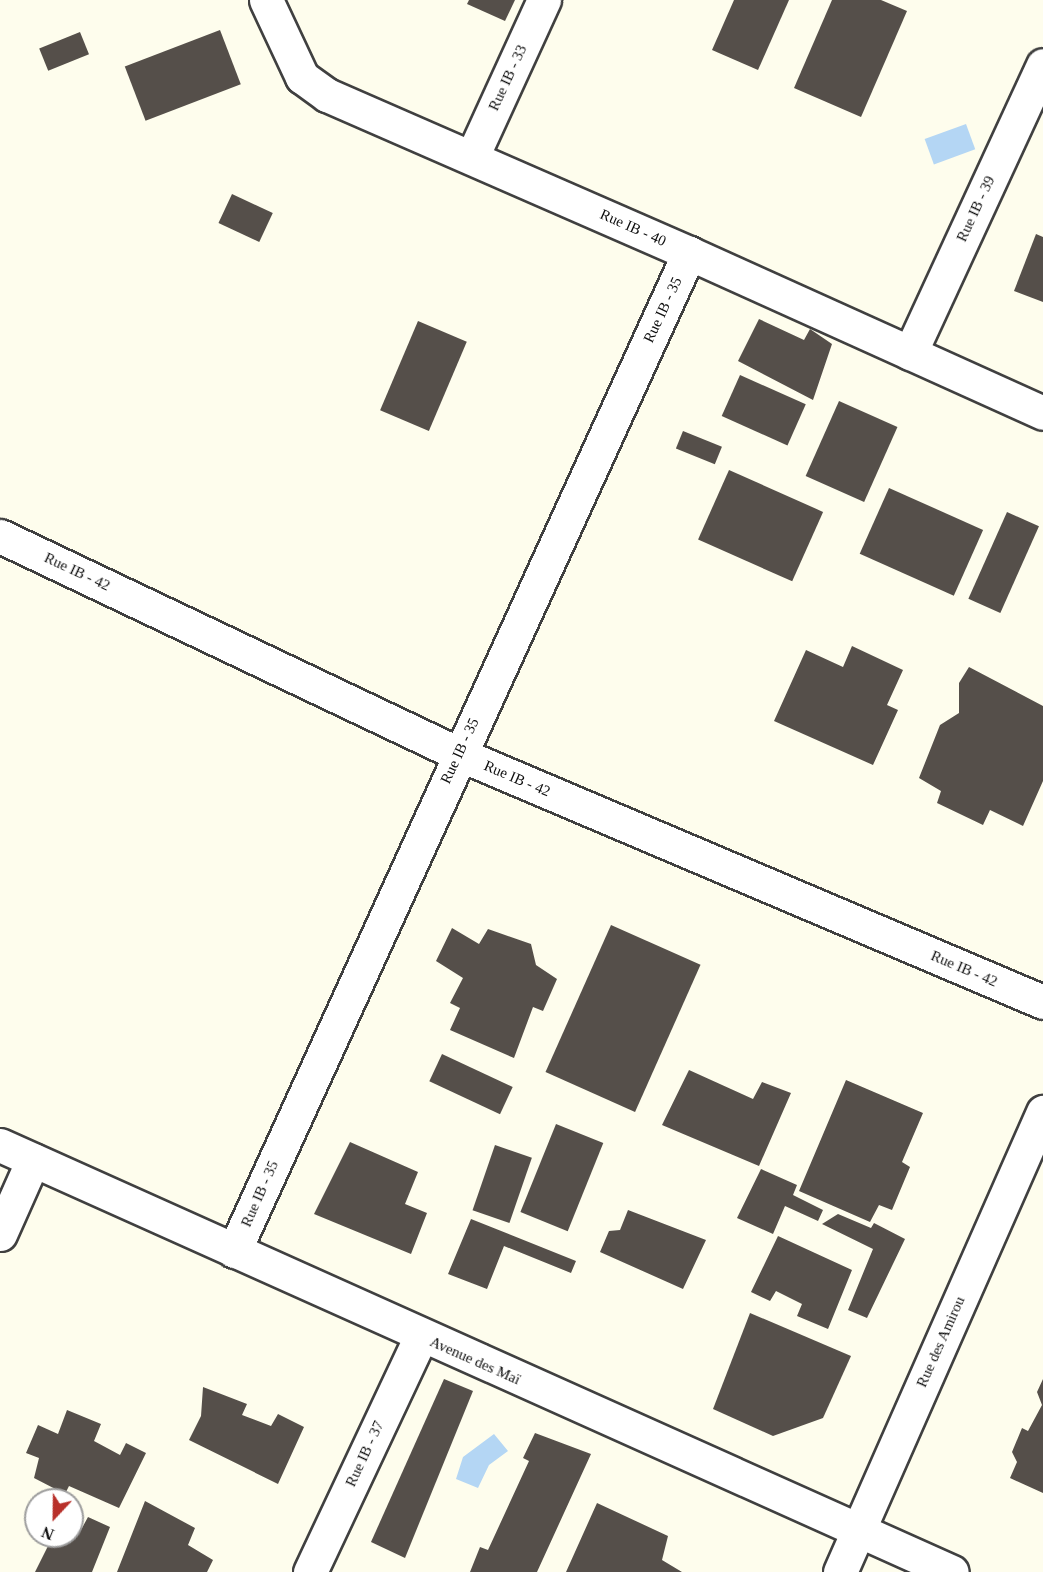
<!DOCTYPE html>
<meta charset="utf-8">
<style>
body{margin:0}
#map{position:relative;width:1043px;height:1572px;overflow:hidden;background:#fefded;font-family:Georgia,serif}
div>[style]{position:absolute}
.water>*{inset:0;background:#b4d6f4;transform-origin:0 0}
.building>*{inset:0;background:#554f4a;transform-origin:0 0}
.roads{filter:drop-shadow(2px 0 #404040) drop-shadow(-2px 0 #404040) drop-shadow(0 2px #404040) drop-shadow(0 -2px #404040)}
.minor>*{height:33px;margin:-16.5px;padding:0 16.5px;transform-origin:16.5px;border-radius:16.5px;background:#fff}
span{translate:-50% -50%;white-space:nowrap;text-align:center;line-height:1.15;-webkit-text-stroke:6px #fff;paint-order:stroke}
.street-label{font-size:15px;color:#0d0d0d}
.north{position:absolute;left:24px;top:1488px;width:60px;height:60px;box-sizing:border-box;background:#fff;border:2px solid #9e9e9e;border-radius:50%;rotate:202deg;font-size:16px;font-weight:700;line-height:24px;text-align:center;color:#0d0d0d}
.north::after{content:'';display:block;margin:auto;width:21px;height:27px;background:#b8302a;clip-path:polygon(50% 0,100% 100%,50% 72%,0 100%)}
</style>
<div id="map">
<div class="water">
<i style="left:966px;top:124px;width:27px;height:44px;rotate:70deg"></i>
<i style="clip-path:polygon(494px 1434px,508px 1451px,489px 1465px,478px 1488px,456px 1479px,463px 1457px)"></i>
</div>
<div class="building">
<i style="clip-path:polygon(469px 0,515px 0,505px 21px,467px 4px)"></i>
<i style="clip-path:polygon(734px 0,789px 0,758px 70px,712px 50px)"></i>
<i style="clip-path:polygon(832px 0,881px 0,907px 11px,861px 117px,794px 88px)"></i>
<i style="left:220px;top:30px;width:58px;height:102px;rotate:69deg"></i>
<i style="left:80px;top:32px;width:24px;height:44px;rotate:68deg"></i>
<i style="left:232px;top:194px;width:45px;height:32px;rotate:25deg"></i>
<i style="clip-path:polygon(1036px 234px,1043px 237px,1043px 302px,1014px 291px)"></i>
<i style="clip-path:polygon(759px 319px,804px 340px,810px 329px,832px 344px,813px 400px,738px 361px)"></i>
<i style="left:418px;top:321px;width:53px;height:97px;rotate:23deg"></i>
<i style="left:740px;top:375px;width:72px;height:45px;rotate:24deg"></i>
<i style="left:839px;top:401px;width:64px;height:82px;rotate:24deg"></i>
<i style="left:683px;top:431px;width:42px;height:19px;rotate:22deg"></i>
<i style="left:729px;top:470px;width:103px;height:76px;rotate:24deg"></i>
<i style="left:889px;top:488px;width:103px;height:72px;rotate:24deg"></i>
<i style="left:1007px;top:512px;width:35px;height:95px;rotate:24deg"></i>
<i style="clip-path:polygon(852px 646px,903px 670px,887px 705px,898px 710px,873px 765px,774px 721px,806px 650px,843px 667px)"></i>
<i style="clip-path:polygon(969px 667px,1043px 706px,1043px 781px,1023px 826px,990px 810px,983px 825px,937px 803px,941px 791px,919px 778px,940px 725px,959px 713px,959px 683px)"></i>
<i style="left:611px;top:925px;width:98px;height:161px;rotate:24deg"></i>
<i style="clip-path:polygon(452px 928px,479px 944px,488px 929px,531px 944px,536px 965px,557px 979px,543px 1011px,533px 1007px,514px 1058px,450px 1030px,460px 1008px,450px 1003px,463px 978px,436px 961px)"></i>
<i style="left:442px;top:1054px;width:78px;height:30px;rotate:25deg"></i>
<i style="clip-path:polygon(689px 1070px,753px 1099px,762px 1082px,791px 1093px,759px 1166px,662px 1125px)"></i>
<i style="clip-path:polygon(846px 1080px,923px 1113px,902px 1162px,910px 1167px,892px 1210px,879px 1205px,870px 1222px,799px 1191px)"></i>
<i style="left:556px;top:1124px;width:51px;height:95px;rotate:22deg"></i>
<i style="clip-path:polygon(350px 1142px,418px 1172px,405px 1204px,427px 1213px,411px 1254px,314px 1214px)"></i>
<i style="left:495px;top:1145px;width:39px;height:69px;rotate:19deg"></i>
<i style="clip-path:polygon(761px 1169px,797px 1185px,793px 1195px,823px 1210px,818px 1221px,785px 1206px,773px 1234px,737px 1218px)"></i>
<i style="clip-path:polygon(628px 1210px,706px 1240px,683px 1289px,600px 1252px,609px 1231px,620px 1230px)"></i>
<i style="clip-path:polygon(838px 1214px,871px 1228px,874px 1223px,905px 1239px,867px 1318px,848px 1310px,873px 1249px,822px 1224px)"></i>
<i style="clip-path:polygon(471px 1219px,576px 1261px,571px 1273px,504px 1246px,487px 1289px,448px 1274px)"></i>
<i style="clip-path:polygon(778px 1236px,852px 1270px,828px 1329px,797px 1316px,802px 1304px,776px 1291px,770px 1301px,751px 1292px)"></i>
<i style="clip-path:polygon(750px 1313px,851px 1356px,823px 1418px,773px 1436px,713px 1409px)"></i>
<i style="clip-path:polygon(444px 1379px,473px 1391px,405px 1558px,371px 1542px)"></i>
<i style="clip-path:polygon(1043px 1379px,1043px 1493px,1010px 1478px,1017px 1462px,1012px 1452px,1022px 1428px,1028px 1431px,1042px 1405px,1037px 1392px)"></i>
<i style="clip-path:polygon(203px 1387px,247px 1404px,242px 1415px,271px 1426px,278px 1414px,304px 1427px,278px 1484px,189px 1440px,201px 1416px)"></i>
<i style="clip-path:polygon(67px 1410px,101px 1424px,94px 1441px,120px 1455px,126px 1443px,146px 1453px,119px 1508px,69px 1486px,65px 1494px,34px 1478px,39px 1458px,26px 1453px,38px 1425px,58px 1434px)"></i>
<i style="clip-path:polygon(535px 1433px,591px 1454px,537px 1572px,470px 1572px,480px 1547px,488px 1550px,529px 1461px,523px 1458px)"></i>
<i style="clip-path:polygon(145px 1501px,195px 1528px,188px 1545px,213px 1560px,207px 1572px,117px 1572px)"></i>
<i style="clip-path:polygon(597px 1503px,668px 1536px,662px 1560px,682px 1572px,566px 1572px)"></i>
<i style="clip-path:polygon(88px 1517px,110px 1527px,92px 1572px,35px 1572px,53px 1536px,72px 1536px,72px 1523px,82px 1528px)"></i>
</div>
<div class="roads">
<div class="minor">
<i style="left:266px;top:0;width:85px;rotate:64.9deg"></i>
<i style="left:302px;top:77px;width:31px;rotate:36deg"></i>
<i style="left:327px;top:95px;width:395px;rotate:23.6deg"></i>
<i style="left:689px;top:253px;width:388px;rotate:24.3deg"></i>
<i style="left:472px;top:157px;width:173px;rotate:-65.4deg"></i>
<i style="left:910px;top:353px;width:317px;rotate:-65.2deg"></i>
<i style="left:0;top:536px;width:508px;rotate:25.41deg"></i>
<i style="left:459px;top:754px;width:634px;rotate:23.01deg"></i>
<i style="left:0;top:1145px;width:1043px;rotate:24.16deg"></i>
<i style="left:0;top:1234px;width:81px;rotate:-66deg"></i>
<i style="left:234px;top:1251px;width:1097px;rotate:-65.49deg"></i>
<i style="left:310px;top:1572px;width:261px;rotate:-64.8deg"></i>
<i style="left:840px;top:1572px;width:503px;rotate:-66.19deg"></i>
</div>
</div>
<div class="street-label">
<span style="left:508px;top:78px;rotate:-65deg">Rue IB - 33</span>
<span style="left:976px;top:209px;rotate:-65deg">Rue IB - 39</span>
<span style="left:633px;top:228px;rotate:24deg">Rue IB - 40</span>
<span style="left:663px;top:310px;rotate:-65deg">Rue IB - 35</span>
<span style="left:77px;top:572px;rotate:25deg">Rue IB - 42</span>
<span style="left:460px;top:751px;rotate:-65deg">Rue IB - 35</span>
<span style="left:517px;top:779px;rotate:23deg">Rue IB - 42</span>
<span style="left:964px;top:969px;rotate:23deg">Rue IB - 42</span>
<span style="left:260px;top:1194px;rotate:-66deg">Rue IB - 35</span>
<span style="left:941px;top:1342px;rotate:-66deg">Rue des Amirou</span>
<span style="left:475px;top:1361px;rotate:24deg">Avenue des Maï</span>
<span style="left:365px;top:1454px;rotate:-65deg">Rue IB - 37</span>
</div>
<div class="north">N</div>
</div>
